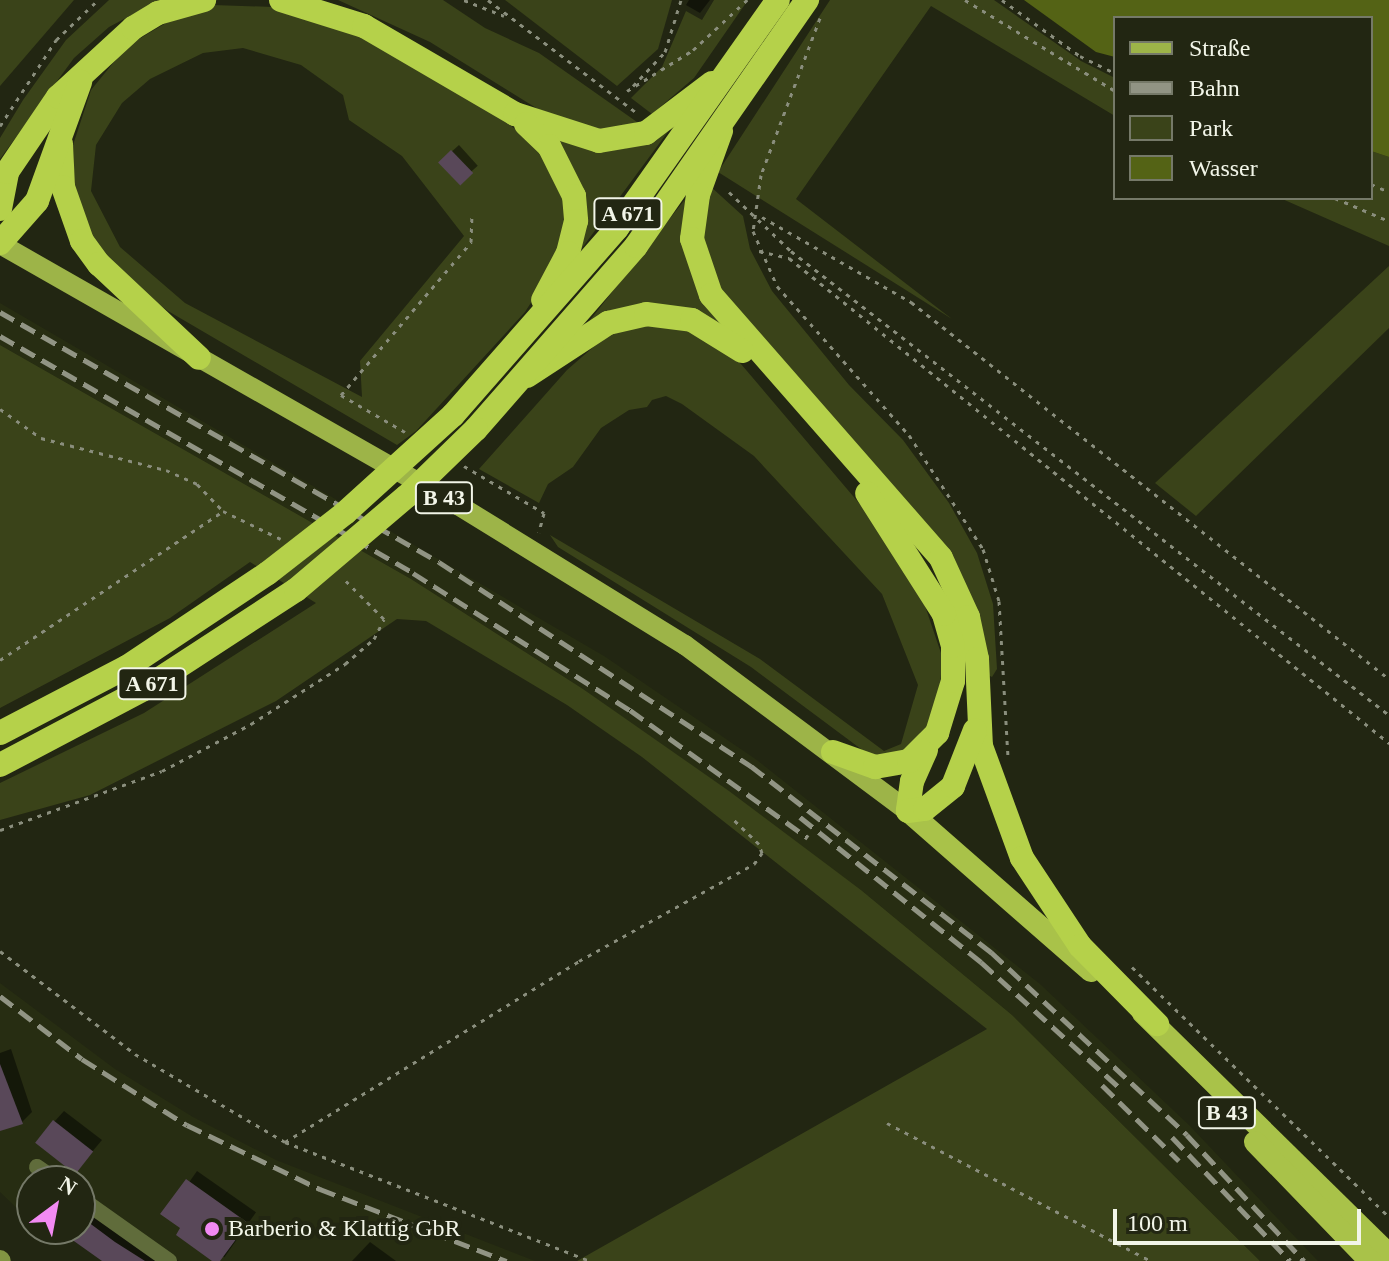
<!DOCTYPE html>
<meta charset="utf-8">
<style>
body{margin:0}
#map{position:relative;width:1389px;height:1261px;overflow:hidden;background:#222612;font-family:"Times New Roman",serif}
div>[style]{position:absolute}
.built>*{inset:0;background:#272d12}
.green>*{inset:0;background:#3a4319}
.water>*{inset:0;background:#546315}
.shadow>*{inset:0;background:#0007;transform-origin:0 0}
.building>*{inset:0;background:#594859;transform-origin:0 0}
.path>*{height:3px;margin-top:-1.5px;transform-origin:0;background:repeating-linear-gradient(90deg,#8a8e7d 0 4px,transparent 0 10px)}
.minor>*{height:16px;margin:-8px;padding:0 8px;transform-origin:8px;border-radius:8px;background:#606c3b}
.secondary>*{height:20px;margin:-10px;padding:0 10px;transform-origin:10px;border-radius:10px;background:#829543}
.primary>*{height:20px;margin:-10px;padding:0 10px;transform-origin:10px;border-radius:10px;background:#9db448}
.trunk>*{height:22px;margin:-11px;padding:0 11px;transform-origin:11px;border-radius:11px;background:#a9c249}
.motorway>*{height:24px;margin:-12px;padding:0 12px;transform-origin:12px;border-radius:12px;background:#b5d14a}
.rail>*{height:5px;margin-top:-2.5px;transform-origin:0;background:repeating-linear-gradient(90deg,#919484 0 16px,transparent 0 24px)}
.motorway-bridge>*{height:24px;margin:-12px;padding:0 12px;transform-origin:12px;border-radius:12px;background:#b5d14a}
.dots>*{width:22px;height:22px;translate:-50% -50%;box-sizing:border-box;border:4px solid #222612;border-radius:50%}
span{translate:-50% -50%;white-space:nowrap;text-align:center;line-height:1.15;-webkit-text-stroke:8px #222612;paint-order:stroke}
.shield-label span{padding:2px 6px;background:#222612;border:2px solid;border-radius:6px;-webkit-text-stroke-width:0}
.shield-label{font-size:22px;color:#f2f5e8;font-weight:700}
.poi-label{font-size:24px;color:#f2f5e8}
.left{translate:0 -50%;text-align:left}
.legend{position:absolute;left:1113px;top:16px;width:260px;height:184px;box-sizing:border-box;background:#222612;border:2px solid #757968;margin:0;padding:10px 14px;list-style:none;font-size:24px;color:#f2f5e8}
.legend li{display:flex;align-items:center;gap:16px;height:40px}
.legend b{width:40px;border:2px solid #757968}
.north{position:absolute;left:16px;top:1165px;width:80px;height:80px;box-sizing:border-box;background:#222612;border:2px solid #757968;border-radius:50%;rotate:32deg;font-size:22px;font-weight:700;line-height:32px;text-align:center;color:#f2f5e8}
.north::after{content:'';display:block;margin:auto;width:28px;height:36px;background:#f28af3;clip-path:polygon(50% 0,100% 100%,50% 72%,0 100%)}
.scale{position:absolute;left:1113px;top:1209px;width:248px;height:36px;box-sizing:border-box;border:4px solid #f2f5e8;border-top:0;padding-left:10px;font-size:24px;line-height:28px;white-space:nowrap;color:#f2f5e8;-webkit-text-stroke:6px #222612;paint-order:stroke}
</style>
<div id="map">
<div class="built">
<i style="clip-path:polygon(0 303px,604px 656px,757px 760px,1040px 984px,1190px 1126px,1318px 1261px,1260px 1261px,1012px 1015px,861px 890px,583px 689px,411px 579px,0 345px)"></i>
<i style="clip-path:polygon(0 983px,115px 1069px,193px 1117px,276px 1160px,535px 1261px,179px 1261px,80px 1191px,80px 1181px,32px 1181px,32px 1223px,0 1192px)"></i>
</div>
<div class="green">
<i style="clip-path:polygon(0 0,74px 0,0 86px)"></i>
<i style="clip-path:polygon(109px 0,160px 0,109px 27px,74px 58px,0 159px,0 138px,23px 100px,66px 40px)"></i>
<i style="clip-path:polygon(338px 0,443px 0,485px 28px,539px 53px,637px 122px,607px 133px,554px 119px,430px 42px)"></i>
<i style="clip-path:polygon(505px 0,672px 0,658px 49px,617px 86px)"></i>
<i style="clip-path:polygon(714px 0,748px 0,694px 78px,652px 114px,631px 98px,662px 67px,686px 11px,702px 20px)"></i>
<i style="clip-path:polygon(830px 0,994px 0,1081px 61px,1115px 78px,1115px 116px,931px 6px,796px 199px,952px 319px,718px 172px)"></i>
<i style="clip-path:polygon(evenodd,213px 5px,273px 7px,316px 16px,385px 47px,501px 117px,537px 148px,562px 188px,569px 229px,555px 265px,525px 312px,416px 431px,397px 445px,168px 311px,129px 282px,90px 236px,75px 193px,73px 145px,91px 90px,127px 46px,171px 20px,213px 5px,243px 48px,301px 65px,343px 95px,349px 120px,402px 156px,464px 236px,360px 361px,362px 397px,185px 303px,120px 247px,91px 191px,96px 145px,122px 103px,150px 79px,203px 53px,243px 48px)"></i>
<i style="clip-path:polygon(670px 129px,571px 263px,582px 233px,552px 137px,604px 150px,624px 149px)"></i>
<i style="clip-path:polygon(1371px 151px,1389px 157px,1389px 246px,1280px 198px,1371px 198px)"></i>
<i style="clip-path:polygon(710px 186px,743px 216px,750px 249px,772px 291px,849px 385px,903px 440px,949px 503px,977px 553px,993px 604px,997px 669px,992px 677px,986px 674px,967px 591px,713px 283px,701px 236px)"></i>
<i style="clip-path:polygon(686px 198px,683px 235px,729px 333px,693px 313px,572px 343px)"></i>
<i style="clip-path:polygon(1389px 266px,1389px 328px,1196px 516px,1155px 483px)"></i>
<i style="clip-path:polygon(667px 324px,715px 341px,741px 364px,864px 509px,919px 588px,942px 656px,939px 711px,904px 759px,869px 755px,751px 667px,558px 547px,550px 535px,760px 659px,884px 751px,901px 744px,918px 685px,882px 594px,754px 456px,682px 404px,666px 396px,652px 400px,647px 407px,629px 410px,601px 428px,573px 467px,548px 484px,539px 503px,479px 469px,567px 370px,599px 342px,631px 325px)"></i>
<i style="clip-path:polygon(0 345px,411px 579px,583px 689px,729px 791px,861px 890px,1012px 1015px,1260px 1261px,577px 1261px,987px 1029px,642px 757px,567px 705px,426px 621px,397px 619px,276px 701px,90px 795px,0 820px,0 783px,144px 713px,316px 603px,250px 562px,170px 618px,0 708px)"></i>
</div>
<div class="water">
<i style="clip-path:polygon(1024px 0,1389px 0,1389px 157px,1371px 151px,1371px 18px,1115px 18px,1115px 57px,1096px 52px)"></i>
</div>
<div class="shadow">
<i style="clip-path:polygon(689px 0,710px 0,700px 13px,686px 5px)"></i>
<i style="left:459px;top:145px;width:28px;height:25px;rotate:48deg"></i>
<i style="clip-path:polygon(11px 1049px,32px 1112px,22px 1122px,0 1126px,0 1053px)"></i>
<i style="clip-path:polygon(64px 1111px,102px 1140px,76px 1171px,54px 1122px)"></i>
<i style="left:197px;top:1171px;width:72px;height:55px;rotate:35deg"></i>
<i style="clip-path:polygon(80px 1201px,164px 1261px,104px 1261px,66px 1233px,59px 1240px,51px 1234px,55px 1229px,80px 1229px)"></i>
<i style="clip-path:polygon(370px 1242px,396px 1261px,352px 1261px)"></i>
</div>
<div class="building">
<i style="left:451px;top:150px;width:32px;height:18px;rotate:46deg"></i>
<i style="clip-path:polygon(0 1064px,23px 1124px,0 1131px)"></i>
<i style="left:53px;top:1120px;width:51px;height:29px;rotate:38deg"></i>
<i style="clip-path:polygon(186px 1179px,248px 1223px,220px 1261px,212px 1261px,176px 1235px,180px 1228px,160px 1214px)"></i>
<i style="clip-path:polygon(80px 1216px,115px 1242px,145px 1261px,102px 1261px,57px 1229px,80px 1229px)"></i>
</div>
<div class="path">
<i style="left:464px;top:0;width:43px;rotate:21.8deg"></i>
<i style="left:488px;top:0;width:188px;rotate:37.2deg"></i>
<i style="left:965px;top:0;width:175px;rotate:31.2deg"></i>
<i style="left:1002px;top:0;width:96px;rotate:35.7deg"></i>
<i style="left:1080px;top:56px;width:39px;rotate:26deg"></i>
<i style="left:820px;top:18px;width:168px;rotate:110.6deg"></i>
<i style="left:761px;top:175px;width:57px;rotate:98.1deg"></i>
<i style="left:753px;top:231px;width:60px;rotate:66.4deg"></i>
<i style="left:777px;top:286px;width:199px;rotate:48.5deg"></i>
<i style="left:909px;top:435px;width:136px;rotate:57deg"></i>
<i style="left:983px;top:549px;width:54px;rotate:72.9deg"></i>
<i style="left:999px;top:601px;width:157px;rotate:86.7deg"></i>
<i style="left:633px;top:86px;width:47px;rotate:-46.7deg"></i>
<i style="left:665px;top:52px;width:54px;rotate:-72.9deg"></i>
<i style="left:627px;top:91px;width:78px;rotate:-31.8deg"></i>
<i style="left:693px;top:50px;width:74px;rotate:-42.8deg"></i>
<i style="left:0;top:126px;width:103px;rotate:-56.9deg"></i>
<i style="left:56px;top:40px;width:58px;rotate:-43.6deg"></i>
<i style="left:1371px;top:184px;width:20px;rotate:24deg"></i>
<i style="left:729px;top:192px;width:86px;rotate:43.6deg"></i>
<i style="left:791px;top:251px;width:757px;rotate:37.81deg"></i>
<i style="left:1335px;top:198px;width:59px;rotate:23.1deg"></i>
<i style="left:762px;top:217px;width:172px;rotate:29.7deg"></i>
<i style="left:911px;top:302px;width:609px;rotate:38.26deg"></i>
<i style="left:759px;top:251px;width:31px;rotate:13deg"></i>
<i style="left:789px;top:258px;width:772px;rotate:38.95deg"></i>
<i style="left:0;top:409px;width:50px;rotate:35.3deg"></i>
<i style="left:41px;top:438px;width:129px;rotate:14.4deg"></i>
<i style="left:166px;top:470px;width:34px;rotate:24deg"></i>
<i style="left:197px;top:484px;width:37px;rotate:46deg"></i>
<i style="left:223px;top:511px;width:64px;rotate:25.8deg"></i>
<i style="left:405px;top:432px;width:74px;rotate:-150deg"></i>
<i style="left:341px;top:395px;width:201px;rotate:-49.6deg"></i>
<i style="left:471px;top:242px;width:27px;rotate:-88deg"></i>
<i style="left:464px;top:466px;width:93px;rotate:30.4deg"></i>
<i style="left:544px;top:513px;width:20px;rotate:105deg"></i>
<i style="left:0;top:660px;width:268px;rotate:-33.7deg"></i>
<i style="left:0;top:830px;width:172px;rotate:-20deg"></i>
<i style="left:162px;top:771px;width:101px;rotate:-27.8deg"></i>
<i style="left:251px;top:724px;width:112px;rotate:-32.6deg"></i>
<i style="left:345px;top:664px;width:38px;rotate:-41deg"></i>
<i style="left:374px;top:639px;width:22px;rotate:-63deg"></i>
<i style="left:384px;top:619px;width:59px;rotate:-135deg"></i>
<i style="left:0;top:951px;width:170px;rotate:37.3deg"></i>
<i style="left:135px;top:1054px;width:174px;rotate:30.4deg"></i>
<i style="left:285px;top:1142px;width:327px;rotate:21.3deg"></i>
<i style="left:1132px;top:967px;width:359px;rotate:44.2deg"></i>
<i style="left:887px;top:1123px;width:298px;rotate:27.6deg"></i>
<i style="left:285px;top:1142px;width:345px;rotate:-31.6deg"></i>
<i style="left:579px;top:961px;width:200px;rotate:-29deg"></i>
<i style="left:754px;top:864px;width:14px;rotate:-54deg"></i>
<i style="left:762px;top:853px;width:9px;rotate:-108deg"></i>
<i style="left:759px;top:844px;width:37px;rotate:-136deg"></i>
</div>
<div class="minor">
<i style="left:37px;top:1167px;width:24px;rotate:35deg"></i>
<i style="left:80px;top:1198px;width:109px;rotate:35.3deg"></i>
</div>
<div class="secondary">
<i style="left:0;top:1260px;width:1px;rotate:45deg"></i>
</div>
<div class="primary">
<i style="left:0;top:244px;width:527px;rotate:29.68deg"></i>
<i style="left:458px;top:505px;width:267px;rotate:31.7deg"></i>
<i style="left:685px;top:645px;width:278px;rotate:36.7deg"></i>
</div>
<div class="trunk">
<i style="left:908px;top:811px;width:243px;rotate:41.2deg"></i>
<i style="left:1143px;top:1013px;width:345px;rotate:44.5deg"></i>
<i style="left:1255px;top:1142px;width:165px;rotate:46deg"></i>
</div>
<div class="motorway">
<i style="left:281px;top:0;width:87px;rotate:17.4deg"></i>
<i style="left:364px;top:26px;width:175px;rotate:30.2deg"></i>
<i style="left:515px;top:114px;width:88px;rotate:17.8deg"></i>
<i style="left:599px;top:141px;width:48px;rotate:-9.7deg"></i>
<i style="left:646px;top:133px;width:83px;rotate:-37.1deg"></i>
<i style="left:526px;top:124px;width:32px;rotate:44deg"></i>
<i style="left:549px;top:146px;width:56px;rotate:63.4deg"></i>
<i style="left:574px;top:196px;width:25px;rotate:85deg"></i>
<i style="left:576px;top:221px;width:33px;rotate:104deg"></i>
<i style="left:568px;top:253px;width:53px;rotate:118deg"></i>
<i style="left:721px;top:131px;width:68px;rotate:109.8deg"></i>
<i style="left:698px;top:195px;width:44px;rotate:97.8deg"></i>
<i style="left:692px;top:239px;width:59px;rotate:71.3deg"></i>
<i style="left:711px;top:295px;width:349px;rotate:48.8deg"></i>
<i style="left:941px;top:558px;width:65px;rotate:65.4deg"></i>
<i style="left:968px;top:617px;width:43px;rotate:77.9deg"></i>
<i style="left:977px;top:659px;width:87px;rotate:87.4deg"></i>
<i style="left:981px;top:746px;width:119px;rotate:69.9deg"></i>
<i style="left:1022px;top:858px;width:105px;rotate:56.6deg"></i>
<i style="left:1080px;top:946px;width:110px;rotate:45.4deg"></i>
<i style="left:61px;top:144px;width:43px;rotate:87.3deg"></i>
<i style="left:63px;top:187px;width:57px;rotate:70.6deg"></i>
<i style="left:82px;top:241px;width:29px;rotate:54deg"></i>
<i style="left:99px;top:264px;width:137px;rotate:43.2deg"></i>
<i style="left:0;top:209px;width:38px;rotate:-79deg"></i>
<i style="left:7px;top:172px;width:91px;rotate:-55.8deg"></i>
<i style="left:58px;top:97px;width:102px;rotate:-42.6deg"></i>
<i style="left:133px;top:28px;width:29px;rotate:-31deg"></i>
<i style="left:158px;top:13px;width:48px;rotate:-15.8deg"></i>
<i style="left:0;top:243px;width:56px;rotate:-48.6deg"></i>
<i style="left:37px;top:201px;width:127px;rotate:-70.1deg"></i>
<i style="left:527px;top:376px;width:97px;rotate:-33.2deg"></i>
<i style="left:608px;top:323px;width:39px;rotate:-13deg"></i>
<i style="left:646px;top:314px;width:46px;rotate:7.4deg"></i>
<i style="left:692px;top:320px;width:59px;rotate:31.8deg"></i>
<i style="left:453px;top:415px;width:249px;rotate:-48.7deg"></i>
<i style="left:617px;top:228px;width:279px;rotate:-54.8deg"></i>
<i style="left:476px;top:429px;width:243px;rotate:-48.8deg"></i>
<i style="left:636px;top:246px;width:300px;rotate:-55.2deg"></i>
<i style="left:0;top:733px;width:143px;rotate:-27.5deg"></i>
<i style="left:127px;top:667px;width:169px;rotate:-33.7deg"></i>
<i style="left:926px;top:750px;width:34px;rotate:114deg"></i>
<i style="left:912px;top:781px;width:30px;rotate:98deg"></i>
<i style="left:908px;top:811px;width:17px;rotate:-7deg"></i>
<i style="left:925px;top:809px;width:36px;rotate:-39deg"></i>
<i style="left:953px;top:786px;width:60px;rotate:-68.6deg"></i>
<i style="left:833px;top:752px;width:45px;rotate:19.7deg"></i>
<i style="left:875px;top:767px;width:35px;rotate:-10deg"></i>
<i style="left:909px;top:761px;width:40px;rotate:-45deg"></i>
<i style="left:937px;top:733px;width:54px;rotate:-72.9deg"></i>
<i style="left:953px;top:681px;width:35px;rotate:-90deg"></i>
<i style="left:953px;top:646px;width:33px;rotate:-106deg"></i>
<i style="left:944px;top:614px;width:143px;rotate:-122.5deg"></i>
<i style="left:0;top:765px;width:163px;rotate:-27.8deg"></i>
<i style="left:144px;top:689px;width:181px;rotate:-33.1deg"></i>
</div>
<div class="rail">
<i style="left:0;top:312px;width:505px;rotate:29.66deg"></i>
<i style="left:439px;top:562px;width:373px;rotate:33.2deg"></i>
<i style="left:751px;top:766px;width:304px;rotate:37.8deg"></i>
<i style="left:991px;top:952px;width:268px;rotate:43deg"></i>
<i style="left:1187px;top:1135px;width:172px;rotate:47.1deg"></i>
<i style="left:0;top:336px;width:476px;rotate:29.8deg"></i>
<i style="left:413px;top:573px;width:257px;rotate:32.3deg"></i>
<i style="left:630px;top:710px;width:219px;rotate:35.7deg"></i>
<i style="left:800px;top:817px;width:232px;rotate:38.7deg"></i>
<i style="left:981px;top:962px;width:188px;rotate:42.2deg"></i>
<i style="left:0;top:996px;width:103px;rotate:37.5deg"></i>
<i style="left:82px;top:1059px;width:124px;rotate:32.2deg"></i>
<i style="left:187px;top:1125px;width:148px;rotate:25.7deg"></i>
<i style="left:320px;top:1189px;width:200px;rotate:21.1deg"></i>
<i style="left:1102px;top:1085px;width:108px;rotate:44.6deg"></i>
<i style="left:1172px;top:1137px;width:171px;rotate:46.4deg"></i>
</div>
<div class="motorway-bridge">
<i style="left:268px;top:573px;width:98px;rotate:-37.9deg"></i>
<i style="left:345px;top:513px;width:146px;rotate:-42.2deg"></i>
<i style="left:296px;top:590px;width:145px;rotate:-40.3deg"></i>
<i style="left:407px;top:496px;width:96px;rotate:-44.2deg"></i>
</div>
<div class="dots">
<i style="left:212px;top:1229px;background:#f28af3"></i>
</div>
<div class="shield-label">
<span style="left:628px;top:214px">A 671</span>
<span style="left:444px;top:498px">B 43</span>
<span style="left:152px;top:684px">A 671</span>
<span style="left:1227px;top:1113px">B 43</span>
</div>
<div class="poi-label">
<span class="left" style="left:228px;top:1229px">Barberio &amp; Klattig GbR</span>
</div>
<ul class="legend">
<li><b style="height:10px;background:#9db448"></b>Straße</li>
<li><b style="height:10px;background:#919484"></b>Bahn</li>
<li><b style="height:22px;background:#3a4319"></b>Park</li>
<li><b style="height:22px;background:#546315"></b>Wasser</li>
</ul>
<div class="north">N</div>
<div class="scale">100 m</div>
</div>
